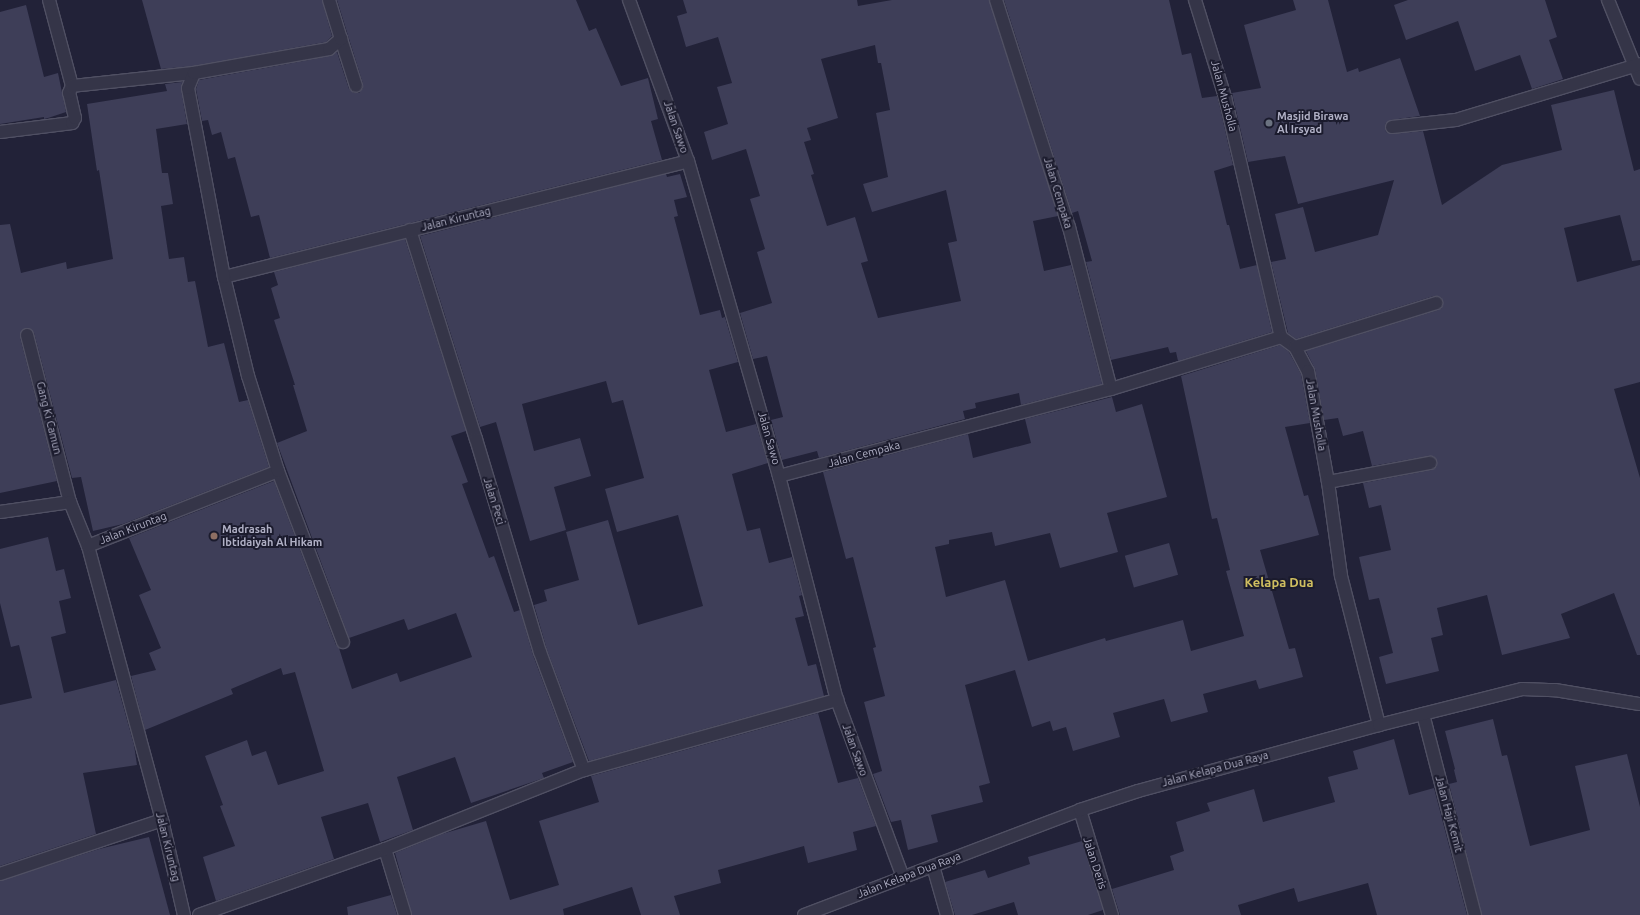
<!DOCTYPE html>
<style>
body{margin:0}
#map{position:relative;width:1640px;height:915px;overflow:hidden;background:#222238;font-family:Ubuntu,sans-serif}
div>[style]{position:absolute}
.building>*{inset:0;background:#3e3e58;transform-origin:0 0}
.roads{filter:drop-shadow(1px 0 #505063) drop-shadow(-1px 0 #505063) drop-shadow(0 1px #505063) drop-shadow(0 -1px #505063)}
.minor>*{height:12px;margin:-6px;padding:0 6px;transform-origin:6px;border-radius:6px;background:#353548}
.dots>*{width:11px;height:11px;translate:-50% -50%;box-sizing:border-box;border:2px solid #1b1b2d;border-radius:50%}
span{translate:-50% -50%;white-space:nowrap;text-align:center;line-height:1.15;-webkit-text-stroke:4px #1b1b2d;paint-order:stroke}
.street-label{font-size:11px;color:#b0b0c5}
.poi-label{font-size:11px;color:#b0b0c5;font-weight:700}
.left{translate:0 -50%;text-align:left}
.quarter-label{font-size:13px;color:#cfbe60;font-weight:700}
</style>
<div id="map">
<div class="building">
<i style="clip-path:polygon(142px 0,322px 0,332px 36px,326px 42px,193px 66px,161px 69px)"></i>
<i style="clip-path:polygon(337px 0,576px 0,589px 31px,596px 28px,621px 86px,648px 78px,658px 119px,651px 121px,662px 160px,270px 258px,259px 215px,251px 217px,235px 157px,228px 159px,221px 132px,212px 135px,208px 120px,202px 121px,196px 89px,199px 80px,330px 56px,337px 52px,349px 89px,354px 93px,359px 93px,363px 88px,363px 84px)"></i>
<i style="clip-path:polygon(evenodd,683px 0,857px 0,858px 6px,892px 0,989px 0,1058px 216px,1033px 221px,1044px 271px,1071px 265px,1102px 384px,1021px 405px,1019px 393px,975px 403px,976px 408px,963px 411px,965px 419px,819px 458px,817px 451px,782px 460px,771px 420px,783px 417px,767px 356px,753px 359px,740px 313px,772px 303px,757px 252px,765px 249px,750px 199px,760px 196px,746px 149px,712px 160px,704px 132px,728px 124px,717px 87px,732px 83px,718px 37px,686px 47px,677px 16px,687px 13px,683px 0,875px 45px,878px 63px,881px 63px,890px 110px,876px 113px,888px 177px,863px 184px,872px 212px,946px 190px,957px 241px,948px 243px,961px 301px,878px 318px,861px 263px,868px 261px,855px 217px,827px 226px,811px 175px,814px 174px,804px 142px,811px 140px,807px 128px,838px 118px,821px 59px,875px 45px)"></i>
<i style="clip-path:polygon(1004px 0,1169px 0,1182px 55px,1191px 53px,1202px 98px,1217px 96px,1218px 99px,1233px 165px,1214px 171px,1227px 225px,1229px 225px,1240px 269px,1257px 265px,1272px 332px,1178px 361px,1176px 352px,1170px 353px,1168px 347px,1111px 360px,1086px 262px,1092px 261px,1078px 211px,1072px 213px)"></i>
<i style="clip-path:polygon(1293px 0,1328px 0,1347px 72px,1358px 68px,1359px 72px,1400px 58px,1420px 116px,1391px 120px,1385px 124px,1385px 128px,1386px 132px,1392px 134px,1423px 131px,1442px 205px,1502px 165px,1562px 150px,1551px 105px,1614px 90px,1634px 171px,1640px 169px,1640px 260px,1632px 261px,1620px 215px,1564px 228px,1577px 282px,1640px 265px,1640px 382px,1614px 389px,1640px 478px,1640px 655px,1637px 655px,1614px 593px,1561px 614px,1570px 638px,1502px 655px,1487px 595px,1437px 608px,1443px 635px,1431px 638px,1439px 671px,1386px 684px,1379px 657px,1393px 653px,1379px 598px,1369px 600px,1359px 557px,1391px 550px,1381px 505px,1369px 508px,1363px 483px,1431px 470px,1437px 466px,1437px 461px,1433px 456px,1429px 456px,1372px 466px,1363px 431px,1343px 436px,1338px 418px,1324px 420px,1315px 369px,1306px 351px,1438px 310px,1442px 308px,1443px 301px,1441px 297px,1434px 296px,1296px 339px,1288px 333px,1271px 262px,1286px 259px,1275px 214px,1303px 207px,1315px 252px,1378px 235px,1394px 180px,1298px 204px,1285px 156px,1248px 162px,1232px 93px,1261px 88px,1244px 25px,1296px 10px)"></i>
<i style="clip-path:polygon(1408px 0,1545px 0,1557px 37px,1549px 40px,1563px 79px,1532px 89px,1520px 55px,1475px 71px,1458px 21px,1406px 40px,1394px 5px)"></i>
<i style="clip-path:polygon(26px 5px,44px 77px,58px 73px,66px 112px,48px 118px,44px 119px,44px 117px,0 124px,0 12px)"></i>
<i style="clip-path:polygon(182px 82px,181px 89px,187px 124px,156px 129px,162px 173px,168px 173px,173px 204px,161px 206px,169px 259px,184px 257px,188px 282px,195px 281px,208px 347px,224px 343px,239px 402px,248px 400px,269px 467px,123px 524px,93px 531px,81px 477px,72px 478px,34px 333px,29px 328px,22px 330px,20px 337px,57px 481px,0 493px,0 225px,10px 224px,21px 273px,66px 262px,67px 269px,113px 259px,99px 170px,97px 171px,87px 104px,167px 91px,165px 84px)"></i>
<i style="clip-path:polygon(666px 174px,667px 177px,680px 174px,687px 197px,674px 200px,678px 216px,674px 217px,700px 315px,720px 310px,722px 318px,725px 317px,738px 362px,709px 370px,726px 432px,756px 424px,768px 463px,732px 474px,747px 531px,760px 528px,769px 563px,792px 557px,802px 595px,799px 596px,804px 616px,795px 618px,808px 666px,816px 664px,824px 696px,589px 761px,547px 650px,534px 605px,547px 601px,544px 590px,579px 580px,566px 532px,608px 520px,638px 625px,703px 606px,678px 515px,617px 532px,605px 489px,644px 478px,623px 400px,612px 403px,606px 381px,522px 404px,534px 451px,580px 438px,591px 476px,554px 487px,566px 530px,530px 541px,496px 422px,480px 427px,420px 236px)"></i>
<i style="clip-path:polygon(405px 239px,466px 431px,451px 436px,468px 482px,462px 484px,489px 558px,494px 556px,514px 612px,520px 610px,533px 655px,573px 762px,542px 773px,544px 778px,471px 803px,455px 757px,397px 777px,413px 830px,380px 842px,368px 803px,321px 817px,334px 859px,216px 901px,203px 857px,235px 846px,220px 806px,223px 805px,205px 756px,247px 740px,252px 756px,266px 751px,278px 785px,324px 771px,295px 672px,283px 675px,281px 668px,231px 689px,233px 694px,145px 730px,131px 676px,156px 670px,149px 653px,161px 648px,139px 595px,151px 590px,129px 538px,274px 481px,336px 645px,339px 648px,352px 689px,397px 673px,400px 682px,472px 657px,456px 613px,408px 630px,404px 619px,349px 638px,277px 443px,307px 431px,293px 385px,295px 385px,274px 320px,280px 318px,271px 288px,278px 285px,274px 272px)"></i>
<i style="clip-path:polygon(1280px 345px,1289px 352px,1301px 374px,1310px 423px,1285px 427px,1304px 496px,1308px 495px,1319px 535px,1260px 550px,1289px 649px,1295px 648px,1303px 677px,1259px 689px,1256px 680px,1203px 694px,1208px 712px,1171px 722px,1164px 699px,1113px 713px,1120px 737px,1073px 751px,1066px 727px,1053px 731px,1050px 721px,1032px 727px,1015px 670px,965px 685px,990px 783px,979px 786px,983px 802px,931px 815px,938px 842px,908px 850px,901px 820px,891px 822px,873px 774px,882px 771px,864px 702px,885px 696px,873px 648px,876px 647px,853px 557px,846px 559px,823px 472px,968px 434px,973px 458px,1031px 443px,1025px 419px,1112px 397px,1116px 412px,1142px 404px,1167px 497px,1107px 513px,1118px 552px,1060px 568px,1050px 533px,995px 546px,992px 532px,949px 540px,949px 544px,935px 547px,946px 597px,1005px 580px,1028px 661px,1105px 638px,1106px 641px,1183px 620px,1191px 651px,1244px 636px,1226px 571px,1230px 570px,1217px 518px,1212px 519px,1181px 376px)"></i>
<i style="clip-path:polygon(48px 537px,56px 571px,64px 569px,71px 598px,59px 601px,66px 633px,51px 637px,64px 693px,116px 680px,134px 745px,137px 765px,83px 773px,96px 834px,0 866px,0 705px,32px 698px,19px 645px,11px 647px,0 603px,0 549px)"></i>
<i style="left:1169px;top:543px;width:33px;height:46px;rotate:74deg"></i>
<i style="clip-path:polygon(818px 713px,838px 783px,858px 778px,876px 826px,853px 832px,857px 850px,808px 863px,804px 846px,718px 870px,721px 883px,674px 896px,680px 915px,641px 915px,632px 887px,563px 909px,564px 915px,412px 915px,395px 853px,442px 834px,486px 821px,510px 900px,559px 885px,539px 821px,599px 802px,591px 776px)"></i>
<i style="clip-path:polygon(1493px 719px,1502px 756px,1507px 755px,1530px 846px,1590px 830px,1575px 766px,1627px 754px,1640px 807px,1640px 915px,1482px 915px,1449px 784px,1457px 782px,1454px 770px,1455px 769px,1445px 731px)"></i>
<i style="clip-path:polygon(1394px 739px,1409px 795px,1434px 788px,1467px 915px,1377px 915px,1368px 883px,1298px 902px,1294px 888px,1238px 905px,1241px 915px,1120px 915px,1112px 889px,1174px 870px,1170px 856px,1184px 851px,1176px 822px,1210px 811px,1207px 803px,1254px 789px,1263px 822px,1335px 802px,1328px 777px,1358px 769px,1353px 751px)"></i>
<i style="clip-path:polygon(149px 837px,170px 915px,0 915px,0 881px,99px 849px)"></i>
<i style="clip-path:polygon(1082px 841px,1103px 910px,1088px 915px,1018px 915px,1014px 902px,972px 915px,955px 915px,945px 882px,985px 870px,988px 878px,1030px 864px,1028px 857px)"></i>
<i style="clip-path:polygon(391px 895px,397px 915px,348px 915px,347px 907px)"></i>
</div>
<div class="roads">
<div class="minor">
<i style="left:49px;top:0;width:89px;rotate:75deg"></i>
<i style="left:629px;top:0;width:171px;rotate:69.9deg"></i>
<i style="left:688px;top:161px;width:328px;rotate:73.9deg"></i>
<i style="left:779px;top:476px;width:231px;rotate:75.5deg"></i>
<i style="left:837px;top:700px;width:189px;rotate:69.6deg"></i>
<i style="left:996px;top:0;width:238px;rotate:72.2deg"></i>
<i style="left:1069px;top:227px;width:167px;rotate:75.5deg"></i>
<i style="left:1195px;top:0;width:102px;rotate:72.8deg"></i>
<i style="left:1225px;top:97px;width:246px;rotate:76.9deg"></i>
<i style="left:1281px;top:337px;width:17px;rotate:36deg"></i>
<i style="left:1295px;top:347px;width:27px;rotate:62deg"></i>
<i style="left:1308px;top:371px;width:113px;rotate:79.8deg"></i>
<i style="left:1328px;top:482px;width:95px;rotate:82.1deg"></i>
<i style="left:1341px;top:576px;width:154px;rotate:75.7deg"></i>
<i style="left:1608px;top:0;width:85px;rotate:67.9deg"></i>
<i style="left:341px;top:39px;width:49px;rotate:72.3deg"></i>
<i style="left:1392px;top:127px;width:64px;rotate:-6.2deg"></i>
<i style="left:1456px;top:120px;width:192px;rotate:-16.9deg"></i>
<i style="left:0;top:132px;width:73px;rotate:-7.1deg"></i>
<i style="left:72px;top:123px;width:6px;rotate:-59deg"></i>
<i style="left:75px;top:118px;width:26px;rotate:-103deg"></i>
<i style="left:69px;top:93px;width:8px;rotate:-67deg"></i>
<i style="left:72px;top:86px;width:123px;rotate:-6.1deg"></i>
<i style="left:410px;top:230px;width:219px;rotate:72.5deg"></i>
<i style="left:476px;top:439px;width:222px;rotate:73.3deg"></i>
<i style="left:540px;top:652px;width:126px;rotate:69.6deg"></i>
<i style="left:224px;top:277px;width:478px;rotate:-14deg"></i>
<i style="left:27px;top:335px;width:172px;rotate:75.6deg"></i>
<i style="left:1295px;top:347px;width:148px;rotate:-17.3deg"></i>
<i style="left:278px;top:471px;width:183px;rotate:69.2deg"></i>
<i style="left:779px;top:476px;width:343px;rotate:-14.7deg"></i>
<i style="left:1111px;top:389px;width:178px;rotate:-17deg"></i>
<i style="left:1328px;top:482px;width:104px;rotate:-10.6deg"></i>
<i style="left:0;top:512px;width:71px;rotate:-8.1deg"></i>
<i style="left:70px;top:502px;width:48px;rotate:67.8deg"></i>
<i style="left:88px;top:546px;width:284px;rotate:74.9deg"></i>
<i style="left:162px;top:820px;width:98px;rotate:77deg"></i>
<i style="left:88px;top:546px;width:204px;rotate:-21.5deg"></i>
<i style="left:278px;top:471px;width:100px;rotate:-107.5deg"></i>
<i style="left:248px;top:376px;width:102px;rotate:-103.6deg"></i>
<i style="left:224px;top:277px;width:192px;rotate:-100.8deg"></i>
<i style="left:188px;top:88px;width:16px;rotate:-68deg"></i>
<i style="left:194px;top:73px;width:137px;rotate:-10.1deg"></i>
<i style="left:329px;top:49px;width:16px;rotate:-40deg"></i>
<i style="left:341px;top:39px;width:41px;rotate:-107.1deg"></i>
<i style="left:1423px;top:714px;width:208px;rotate:75.5deg"></i>
<i style="left:1080px;top:810px;width:110px;rotate:73.1deg"></i>
<i style="left:385px;top:849px;width:69px;rotate:73.1deg"></i>
<i style="left:933px;top:866px;width:51px;rotate:74.1deg"></i>
<i style="left:0;top:874px;width:171px;rotate:-18.4deg"></i>
<i style="left:199px;top:915px;width:197px;rotate:-19.5deg"></i>
<i style="left:385px;top:849px;width:214px;rotate:-21.7deg"></i>
<i style="left:584px;top:770px;width:263px;rotate:-15.5deg"></i>
<i style="left:804px;top:915px;width:295px;rotate:-20.8deg"></i>
<i style="left:1080px;top:810px;width:61px;rotate:-18.1deg"></i>
<i style="left:1138px;top:791px;width:250px;rotate:-15.3deg"></i>
<i style="left:1379px;top:725px;width:147px;rotate:-14.1deg"></i>
<i style="left:1522px;top:689px;width:33px;rotate:2deg"></i>
<i style="left:1555px;top:690px;width:86px;rotate:9.4deg"></i>
</div>
</div>
<div class="dots">
<i style="left:1269px;top:123px;background:#6b7280"></i>
<i style="left:214px;top:536px;background:#8d6e63"></i>
</div>
<div class="street-label">
<span style="left:1224px;top:96px;rotate:75deg">Jalan Musholla</span>
<span style="left:676px;top:127px;rotate:71deg">Jalan Sawo</span>
<span style="left:1058px;top:193px;rotate:73deg">Jalan Cempaka</span>
<span style="left:456px;top:219px;rotate:-14deg">Jalan Kiruntag</span>
<span style="left:1316px;top:415px;rotate:80deg">Jalan Musholla</span>
<span style="left:49px;top:418px;rotate:76deg">Gang Ki Camun</span>
<span style="left:769px;top:438px;rotate:74deg">Jalan Sawo</span>
<span style="left:864px;top:454px;rotate:-15deg">Jalan Cempaka</span>
<span style="left:494px;top:501px;rotate:73deg">Jalan Peci</span>
<span style="left:133px;top:528px;rotate:-21deg">Jalan Kiruntag</span>
<span style="left:855px;top:750px;rotate:70deg">Jalan Sawo</span>
<span style="left:1215px;top:769px;rotate:-15deg">Jalan Kelapa Dua Raya</span>
<span style="left:1449px;top:814px;rotate:75deg">Jalan Haji Kemit</span>
<span style="left:168px;top:847px;rotate:76deg">Jalan Kiruntag</span>
<span style="left:1095px;top:863px;rotate:72deg">Jalan Deris</span>
<span style="left:909px;top:875px;rotate:-21deg">Jalan Kelapa Dua Raya</span>
</div>
<div class="poi-label">
<span class="left" style="left:1277px;top:123px">Masjid Birawa<br>Al Irsyad</span>
<span class="left" style="left:222px;top:536px">Madrasah<br>Ibtidaiyah Al Hikam</span>
</div>
<div class="quarter-label">
<span style="left:1279px;top:582px">Kelapa Dua</span>
</div>
</div>
